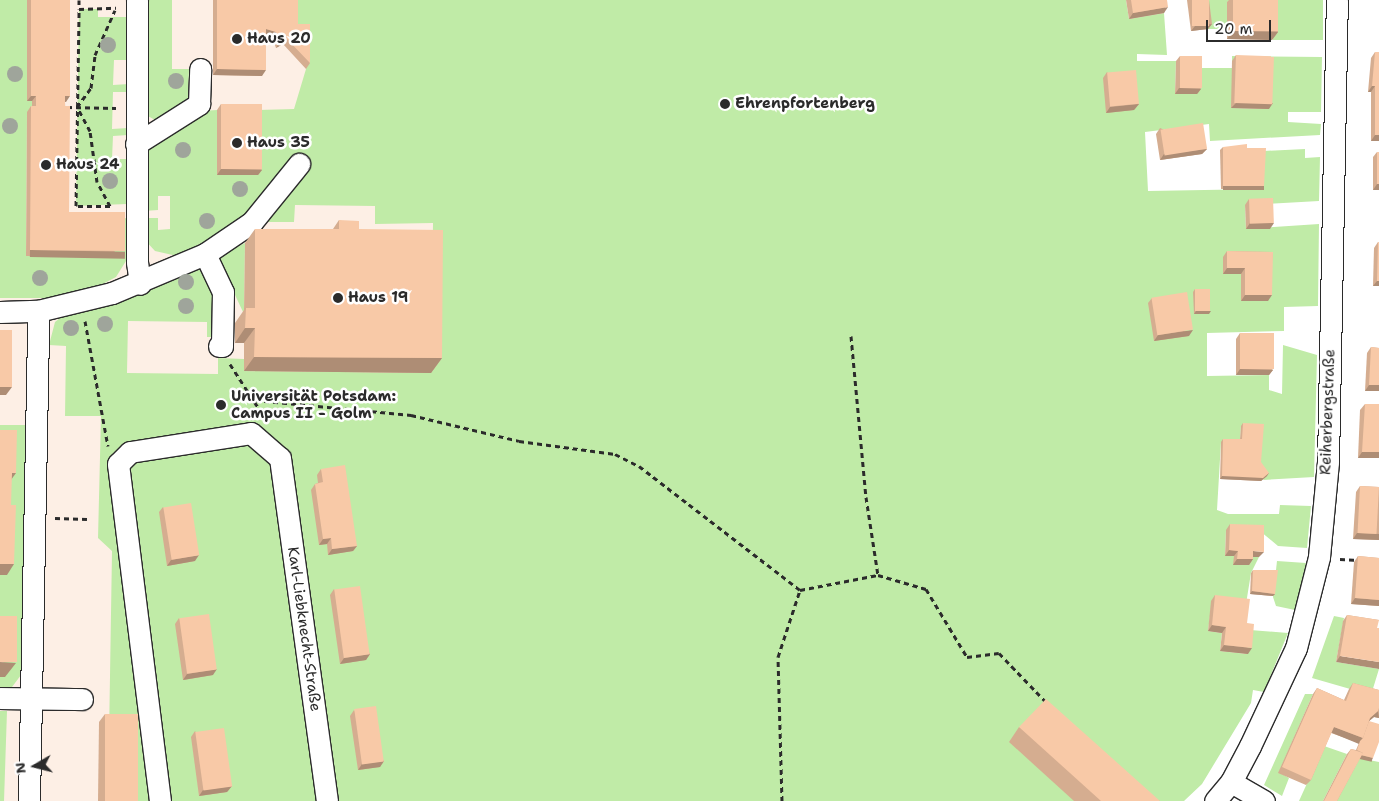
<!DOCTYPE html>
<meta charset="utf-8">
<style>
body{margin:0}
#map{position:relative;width:1379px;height:801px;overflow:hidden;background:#fff;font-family:"Shantell Sans",sans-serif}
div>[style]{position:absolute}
.built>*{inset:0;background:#fdefe5}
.green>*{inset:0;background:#c0eba7;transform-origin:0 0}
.path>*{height:3px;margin-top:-1.5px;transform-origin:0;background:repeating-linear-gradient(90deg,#2b2b2b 0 5px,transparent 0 9px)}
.roads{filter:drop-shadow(1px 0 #2b2b2b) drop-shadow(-1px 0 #2b2b2b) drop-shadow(0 1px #2b2b2b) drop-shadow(0 -1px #2b2b2b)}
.minor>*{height:21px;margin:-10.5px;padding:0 10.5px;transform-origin:10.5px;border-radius:10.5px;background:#fff}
.trees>*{width:16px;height:16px;margin:-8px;border-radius:50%;background:#9fa59b}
.wall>*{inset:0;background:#d5ad90}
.shaded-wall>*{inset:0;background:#ae8d75;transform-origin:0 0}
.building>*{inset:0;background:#f8c9a7;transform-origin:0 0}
.dots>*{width:14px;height:14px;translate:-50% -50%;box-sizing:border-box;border:2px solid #fff;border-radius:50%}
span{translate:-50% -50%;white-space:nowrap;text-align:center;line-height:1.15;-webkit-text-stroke:5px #fff;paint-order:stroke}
.poi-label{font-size:15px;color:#2b2b2b;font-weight:700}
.left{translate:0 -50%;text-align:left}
.street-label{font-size:15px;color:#2b2b2b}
.north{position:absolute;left:10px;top:741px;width:50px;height:50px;-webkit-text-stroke:4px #fff;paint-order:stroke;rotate:262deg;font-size:14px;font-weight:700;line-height:20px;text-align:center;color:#2b2b2b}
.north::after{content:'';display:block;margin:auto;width:18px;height:22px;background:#2b2b2b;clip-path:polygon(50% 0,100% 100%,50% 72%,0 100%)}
.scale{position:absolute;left:1206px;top:20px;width:65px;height:22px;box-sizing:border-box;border:2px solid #2b2b2b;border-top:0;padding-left:6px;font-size:15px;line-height:18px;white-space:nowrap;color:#2b2b2b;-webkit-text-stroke:4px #fff;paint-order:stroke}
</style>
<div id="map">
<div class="built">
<i style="clip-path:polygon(0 0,376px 0,442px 195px,465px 398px,160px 801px,0 801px)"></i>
</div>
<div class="green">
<i style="clip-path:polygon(0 0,27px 0,27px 101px,32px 101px,32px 112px,27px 112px,26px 256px,126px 218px,126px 261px,116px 277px,97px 287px,48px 298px,0 298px)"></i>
<i style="clip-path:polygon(145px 0,172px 0,172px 69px,189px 69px,188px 101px,157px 121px,144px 114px)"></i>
<i style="clip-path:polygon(294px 0,1126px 0,1129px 19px,1164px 13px,1167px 55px,1137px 54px,1137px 61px,1176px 61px,1175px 94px,1196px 94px,1197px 68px,1232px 68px,1232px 108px,1269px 109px,1270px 62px,1232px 61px,1232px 56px,1322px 57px,1321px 112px,1288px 112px,1288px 122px,1321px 124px,1320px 135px,1210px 141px,1209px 124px,1145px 132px,1148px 191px,1261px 189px,1264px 151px,1305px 149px,1305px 158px,1320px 157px,1319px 201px,1245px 205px,1246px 229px,1319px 224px,1318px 306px,1284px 307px,1284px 331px,1207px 333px,1207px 376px,1269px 375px,1269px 390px,1282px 394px,1283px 345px,1317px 355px,1314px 477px,1263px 480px,1267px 473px,1259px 465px,1262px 427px,1241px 426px,1240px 442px,1221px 442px,1217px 510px,1228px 514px,1279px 514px,1280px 505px,1311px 506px,1307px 548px,1278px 546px,1260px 531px,1226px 530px,1225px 556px,1234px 556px,1234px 565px,1249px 565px,1249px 557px,1259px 557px,1251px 573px,1246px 604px,1212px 601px,1208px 631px,1222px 633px,1220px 651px,1247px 654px,1250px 630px,1288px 633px,1264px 692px,1253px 690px,1251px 703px,1202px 784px,1184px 801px,108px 801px,112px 551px,98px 538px,101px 416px,65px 416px,66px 346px,49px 345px,55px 322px,65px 314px,112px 303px,151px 289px,201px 265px,215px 298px,215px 337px,207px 337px,207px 322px,128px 321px,127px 373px,218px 374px,218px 358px,244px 359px,244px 371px,431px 373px,433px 223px,375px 224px,375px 206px,295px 205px,294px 222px,265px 222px,261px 200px,227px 230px,177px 256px,155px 251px,144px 239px,143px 218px,158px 218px,158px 230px,170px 229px,170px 196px,158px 196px,158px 210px,144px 211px,144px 149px,202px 111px,217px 110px,217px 175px,258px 175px,258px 110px,294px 109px,306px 69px,306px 30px,294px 30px)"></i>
<i style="clip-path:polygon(1204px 0,1236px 0,1227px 2px,1227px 29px,1208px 29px)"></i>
<i style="left:1273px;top:0;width:50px;height:40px"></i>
<i style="clip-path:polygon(79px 9px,98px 9px,98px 17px,130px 17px,129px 60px,114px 60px,113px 85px,129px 84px,129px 92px,113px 92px,112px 129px,128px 128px,128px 135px,113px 136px,112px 159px,128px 159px,127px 204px,76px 206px)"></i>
<i style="clip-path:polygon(245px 243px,244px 314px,217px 257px)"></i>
<i style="clip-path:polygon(0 425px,26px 425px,21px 675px,12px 687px,0 691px,0 677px,5px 677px,0 631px)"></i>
<i style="clip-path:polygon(1277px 561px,1306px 563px,1295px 610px,1276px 606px,1273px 597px)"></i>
<i style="clip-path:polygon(1334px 616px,1344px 618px,1336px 662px,1379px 669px,1371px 695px,1312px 678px)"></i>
<i style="clip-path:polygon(1305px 694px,1313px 694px,1279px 772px,1289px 778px,1282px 796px,1264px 785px)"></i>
<i style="clip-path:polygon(0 711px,7px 711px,4px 801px,0 801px)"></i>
<i style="clip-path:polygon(1324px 746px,1347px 754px,1323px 801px,1299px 801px)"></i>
<i style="clip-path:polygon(1359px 758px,1379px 762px,1379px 801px,1336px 801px)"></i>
</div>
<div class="path">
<i style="left:79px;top:0;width:9px;rotate:90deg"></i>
<i style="left:67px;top:107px;width:49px;rotate:1.2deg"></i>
<i style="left:110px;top:206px;width:34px;rotate:180deg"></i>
<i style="left:76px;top:206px;width:197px;rotate:-89.1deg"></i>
<i style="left:79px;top:9px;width:37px;rotate:-2deg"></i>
<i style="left:110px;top:206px;width:27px;rotate:-118deg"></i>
<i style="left:97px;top:182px;width:51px;rotate:-97.8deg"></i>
<i style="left:90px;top:131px;width:27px;rotate:-118deg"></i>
<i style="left:77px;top:107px;width:24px;rotate:-54deg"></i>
<i style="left:91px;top:88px;width:33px;rotate:-83deg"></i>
<i style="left:95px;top:55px;width:49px;rotate:-66deg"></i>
<i style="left:85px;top:321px;width:127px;rotate:79.6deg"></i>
<i style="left:851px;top:336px;width:162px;rotate:84.7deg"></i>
<i style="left:866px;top:497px;width:79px;rotate:81.3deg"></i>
<i style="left:230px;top:364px;width:61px;rotate:57.1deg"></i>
<i style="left:255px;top:400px;width:157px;rotate:5.5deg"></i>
<i style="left:411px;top:415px;width:111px;rotate:13.5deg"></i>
<i style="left:519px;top:441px;width:97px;rotate:7.7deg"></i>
<i style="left:615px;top:454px;width:27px;rotate:27deg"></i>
<i style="left:639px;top:466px;width:203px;rotate:37.6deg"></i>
<i style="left:55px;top:518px;width:32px;rotate:2deg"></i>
<i style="left:1340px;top:559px;width:18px;rotate:3deg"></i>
<i style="left:782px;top:801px;width:144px;rotate:-91.6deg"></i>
<i style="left:778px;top:657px;width:71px;rotate:-71.8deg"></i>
<i style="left:800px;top:590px;width:79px;rotate:-10.9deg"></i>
<i style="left:878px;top:575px;width:50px;rotate:16.3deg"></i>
<i style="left:926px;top:589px;width:79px;rotate:58.9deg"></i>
<i style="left:967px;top:657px;width:32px;rotate:-7deg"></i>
<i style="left:999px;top:653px;width:69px;rotate:46.2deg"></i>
</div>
<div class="roads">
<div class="minor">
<i style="left:137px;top:0;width:262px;rotate:90deg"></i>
<i style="left:137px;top:262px;width:22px;rotate:82deg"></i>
<i style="left:136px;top:144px;width:75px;rotate:-32.4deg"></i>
<i style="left:199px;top:104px;width:35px;rotate:-88deg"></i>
<i style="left:205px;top:254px;width:42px;rotate:64.7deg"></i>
<i style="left:223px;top:292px;width:54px;rotate:91.1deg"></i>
<i style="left:222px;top:346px;width:3px;rotate:180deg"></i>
<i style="left:0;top:312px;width:38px;rotate:-2deg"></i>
<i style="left:38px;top:311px;width:76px;rotate:-13.7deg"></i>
<i style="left:112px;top:293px;width:101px;rotate:-22.8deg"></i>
<i style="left:205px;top:254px;width:57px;rotate:-34.2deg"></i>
<i style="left:252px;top:222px;width:75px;rotate:-51deg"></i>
<i style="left:0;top:698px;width:82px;rotate:0.7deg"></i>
<i style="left:1231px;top:782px;width:38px;rotate:30deg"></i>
<i style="left:29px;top:801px;width:490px;rotate:-88.9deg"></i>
<i style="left:160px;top:801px;width:340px;rotate:-97.1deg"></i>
<i style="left:118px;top:464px;width:17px;rotate:-45deg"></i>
<i style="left:130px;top:452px;width:122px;rotate:-8.9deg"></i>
<i style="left:251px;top:433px;width:38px;rotate:41deg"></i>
<i style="left:280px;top:458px;width:346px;rotate:82.2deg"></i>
<i style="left:1215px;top:801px;width:25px;rotate:-50deg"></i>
<i style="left:1231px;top:782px;width:41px;rotate:-62.2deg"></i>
<i style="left:1250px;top:746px;width:108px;rotate:-64.9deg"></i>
<i style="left:1296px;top:648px;width:94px;rotate:-75.8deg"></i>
<i style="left:1319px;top:557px;width:95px;rotate:-84.6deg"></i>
<i style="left:1328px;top:462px;width:462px;rotate:-88.9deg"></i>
</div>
</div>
<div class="trees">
<i style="left:108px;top:45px"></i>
<i style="left:15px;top:74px"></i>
<i style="left:176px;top:81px"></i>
<i style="left:10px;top:126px"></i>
<i style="left:183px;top:150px"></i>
<i style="left:110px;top:181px"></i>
<i style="left:240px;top:189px"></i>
<i style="left:207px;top:221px"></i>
<i style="left:40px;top:278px"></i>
<i style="left:186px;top:282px"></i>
<i style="left:186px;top:306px"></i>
<i style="left:105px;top:324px"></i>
<i style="left:71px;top:328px"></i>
</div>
<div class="wall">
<i style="clip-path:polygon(27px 0,70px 0,66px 102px,65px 102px,69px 212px,121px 257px,26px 256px,27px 112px,31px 106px,32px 106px,32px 101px,27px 101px)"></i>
<i style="clip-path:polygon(213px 0,298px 0,298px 24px,310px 63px,306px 69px,283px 44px,276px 48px,272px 37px,266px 36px,262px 76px,213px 75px)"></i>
<i style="clip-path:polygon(1126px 0,1167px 0,1164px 13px,1129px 19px)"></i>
<i style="clip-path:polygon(1187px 0,1209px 0,1212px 24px,1208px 29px,1191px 31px)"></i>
<i style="clip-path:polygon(1229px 0,1278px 0,1278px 32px,1272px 40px,1227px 39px,1227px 2px)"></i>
<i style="clip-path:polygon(1375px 52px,1379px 141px,1371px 141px,1371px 92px,1368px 92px,1371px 58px)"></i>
<i style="clip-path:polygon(1236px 55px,1269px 109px,1231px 108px,1232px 61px)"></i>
<i style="clip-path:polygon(1180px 56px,1201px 89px,1197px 94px,1175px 94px,1176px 61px)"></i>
<i style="clip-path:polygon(1107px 72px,1139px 104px,1134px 110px,1106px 113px,1103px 78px)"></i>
<i style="clip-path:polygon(221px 104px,262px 170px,258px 175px,217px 175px,217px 110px)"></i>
<i style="clip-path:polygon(1160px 128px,1207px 149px,1202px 154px,1160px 160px,1156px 134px)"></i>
<i style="clip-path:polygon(1223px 147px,1247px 148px,1261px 189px,1221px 189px,1220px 150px)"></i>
<i style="clip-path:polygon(1377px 152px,1379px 152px,1379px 190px,1373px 190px,1373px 157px)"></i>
<i style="clip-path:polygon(1249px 199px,1270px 229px,1246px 229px,1245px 205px)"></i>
<i style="clip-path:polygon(339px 220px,359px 229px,442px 358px,431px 373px,244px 371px,244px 343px,235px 343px,235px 323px,244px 310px,245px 243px,255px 229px,333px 229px)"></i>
<i style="clip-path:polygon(1378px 242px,1379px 286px,1373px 286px,1374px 248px)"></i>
<i style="clip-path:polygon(1227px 251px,1273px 252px,1268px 301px,1241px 301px,1241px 274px,1223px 274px,1223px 257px)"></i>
<i style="clip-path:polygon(1195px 289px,1209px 314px,1194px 314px,1193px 292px)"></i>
<i style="clip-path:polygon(1152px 298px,1189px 336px,1154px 341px,1148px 303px)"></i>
<i style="clip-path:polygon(1240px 333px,1273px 370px,1269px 375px,1236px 375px,1236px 339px)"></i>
<i style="clip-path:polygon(1371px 347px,1379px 348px,1379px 391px,1365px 391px,1367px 353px)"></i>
<i style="clip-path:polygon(1365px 404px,1379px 404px,1379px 458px,1358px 458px,1360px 410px)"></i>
<i style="clip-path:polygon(1243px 423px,1267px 476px,1261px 481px,1220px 479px,1221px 442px,1223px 439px,1240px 439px,1241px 426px)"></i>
<i style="clip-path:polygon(321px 469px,357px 546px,353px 551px,328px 555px,327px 544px,319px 545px,311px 490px,315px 484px,318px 483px,317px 475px)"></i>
<i style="clip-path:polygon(1360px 486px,1379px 487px,1379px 540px,1353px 539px,1356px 492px)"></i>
<i style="clip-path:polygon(163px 507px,195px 561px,167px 566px,159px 512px)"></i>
<i style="clip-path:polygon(1230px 524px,1259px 557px,1253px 557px,1253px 559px,1249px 565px,1233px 565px,1234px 556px,1225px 556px,1226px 530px)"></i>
<i style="clip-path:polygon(1358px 556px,1379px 558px,1379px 606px,1351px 604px,1354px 562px)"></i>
<i style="clip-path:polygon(1253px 570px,1275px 594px,1273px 596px,1250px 594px,1251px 573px)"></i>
<i style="clip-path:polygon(334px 589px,370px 654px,366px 660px,340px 664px,330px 595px)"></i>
<i style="clip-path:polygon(1215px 595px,1247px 623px,1248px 654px,1220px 651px,1222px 633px,1208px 631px,1211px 601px)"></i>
<i style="clip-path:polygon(1347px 615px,1379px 620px,1336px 662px,1343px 621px)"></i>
<i style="clip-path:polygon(179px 618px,213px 675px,183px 680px,175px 624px)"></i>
<i style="clip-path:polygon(1353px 683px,1379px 690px,1379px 718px,1374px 717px,1369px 721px,1373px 758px,1371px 761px,1360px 758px,1337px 801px,1323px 801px,1347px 754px,1351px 749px,1356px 750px,1359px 743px,1331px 733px,1311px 780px,1306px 785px,1278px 773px,1313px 694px,1317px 688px,1344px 700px,1349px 689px)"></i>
<i style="clip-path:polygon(354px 710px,384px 761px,380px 767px,358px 770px,350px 716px)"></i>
<i style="clip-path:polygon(105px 714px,137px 801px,98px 801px,99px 722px)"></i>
<i style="clip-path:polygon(1019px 727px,1160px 801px,1074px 801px,1009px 742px)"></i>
<i style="clip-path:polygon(195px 731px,232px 786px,227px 792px,199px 796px,191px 737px)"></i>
</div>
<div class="shaded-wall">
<i style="clip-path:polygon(1168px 7px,1164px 13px,1129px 19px,1133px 13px)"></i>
<i style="clip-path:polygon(1212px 24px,1208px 29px,1191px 31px,1195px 26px)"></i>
<i style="clip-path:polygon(266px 29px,276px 32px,272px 37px,262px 35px)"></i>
<i style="clip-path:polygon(1232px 31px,1278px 32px,1272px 40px,1227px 39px)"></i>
<i style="clip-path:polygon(287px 39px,283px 44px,276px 48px,280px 42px)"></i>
<i style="clip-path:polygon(217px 69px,266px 70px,262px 76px,213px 75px)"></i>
<i style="clip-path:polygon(1372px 86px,1375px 86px,1371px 92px,1368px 92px)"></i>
<i style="clip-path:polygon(1179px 88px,1201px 89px,1197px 94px,1175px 94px)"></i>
<i style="clip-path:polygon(31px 96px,36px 96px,32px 101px,27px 101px)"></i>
<i style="clip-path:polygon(65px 96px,70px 96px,66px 102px,61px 101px)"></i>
<i style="clip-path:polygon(1236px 103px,1273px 103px,1269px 109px,1231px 108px)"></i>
<i style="clip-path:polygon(1139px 104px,1134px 110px,1106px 113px,1110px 107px)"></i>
<i style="clip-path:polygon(1375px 135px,1379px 135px,1379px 141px,1371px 141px)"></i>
<i style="clip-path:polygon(1207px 149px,1202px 154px,1160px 160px,1164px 154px)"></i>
<i style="clip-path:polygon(221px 169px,262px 170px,258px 175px,217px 175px)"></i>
<i style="clip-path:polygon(1377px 184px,1379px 184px,1379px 190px,1373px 190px)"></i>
<i style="left:1223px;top:186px;width:41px;height:4px"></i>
<i style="clip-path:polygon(1250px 223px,1274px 223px,1270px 229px,1246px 229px)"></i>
<i style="left:30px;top:250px;width:95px;height:7px;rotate:1deg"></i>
<i style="clip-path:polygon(1227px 268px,1245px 268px,1241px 274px,1223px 274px)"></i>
<i style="clip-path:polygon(1377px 281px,1379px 281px,1379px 286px,1373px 286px)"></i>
<i style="clip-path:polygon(1245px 295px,1272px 295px,1268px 301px,1241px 301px)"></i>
<i style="clip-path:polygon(1196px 311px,1211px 311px,1209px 314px,1194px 314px)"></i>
<i style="clip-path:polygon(245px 328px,255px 328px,244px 343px,235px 343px)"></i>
<i style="clip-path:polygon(1193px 330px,1189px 336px,1154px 341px,1158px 335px)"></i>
<i style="clip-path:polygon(254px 357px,442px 358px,431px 373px,244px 371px)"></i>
<i style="clip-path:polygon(1240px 369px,1273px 370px,1269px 375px,1236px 375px)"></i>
<i style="clip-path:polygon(1369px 385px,1379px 385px,1379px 391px,1365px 391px)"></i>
<i style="clip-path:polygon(0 387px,12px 387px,6px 395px,0 395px)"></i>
<i style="clip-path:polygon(1362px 452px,1379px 452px,1379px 458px,1358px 458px)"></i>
<i style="clip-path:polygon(12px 473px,16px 473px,8px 484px)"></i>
<i style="clip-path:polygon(1269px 473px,1267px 476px,1261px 481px,1220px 479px,1222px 476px)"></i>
<i style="clip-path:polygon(1357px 533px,1379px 534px,1379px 540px,1353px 539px)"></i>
<i style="clip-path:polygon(331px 538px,327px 544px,319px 545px,323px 539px)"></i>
<i style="clip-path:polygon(357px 546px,353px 551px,328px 555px,332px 549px)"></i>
<i style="clip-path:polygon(1229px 550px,1238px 551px,1234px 556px,1225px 556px)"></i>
<i style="clip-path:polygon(1253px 551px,1264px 552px,1259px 557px,1249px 557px)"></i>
<i style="clip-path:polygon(199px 555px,195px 561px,167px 566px,171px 560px)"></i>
<i style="clip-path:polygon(1237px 559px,1253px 559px,1249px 565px,1233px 565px)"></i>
<i style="clip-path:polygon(0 564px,14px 564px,7px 575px,0 575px)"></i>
<i style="clip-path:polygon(1252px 591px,1275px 594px,1273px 596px,1250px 594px)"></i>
<i style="clip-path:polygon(1355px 598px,1379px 600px,1379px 606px,1351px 604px)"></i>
<i style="clip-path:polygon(1212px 625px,1226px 627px,1222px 633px,1208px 631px)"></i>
<i style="clip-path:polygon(1224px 645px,1252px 648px,1248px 654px,1220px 651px)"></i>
<i style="clip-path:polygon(370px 654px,366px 660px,340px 664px,344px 658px)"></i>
<i style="clip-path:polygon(1340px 656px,1379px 662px,1379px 669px,1336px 662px)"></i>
<i style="clip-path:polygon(0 662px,16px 663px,5px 677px,0 677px)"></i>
<i style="clip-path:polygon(217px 669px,213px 675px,183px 680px,187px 674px)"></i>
<i style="clip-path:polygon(1378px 711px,1379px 718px,1374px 717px,1368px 722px,1370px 718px)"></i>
<i style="clip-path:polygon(1334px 727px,1363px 738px,1359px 744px,1330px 732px)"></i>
<i style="left:1356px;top:754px;width:17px;height:4px;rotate:13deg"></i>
<i style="clip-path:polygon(384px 761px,380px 767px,358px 770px,362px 764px)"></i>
<i style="clip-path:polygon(232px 786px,227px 792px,199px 796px,203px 790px)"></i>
</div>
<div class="building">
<i style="clip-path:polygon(31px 0,70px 0,70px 96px,65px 96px,65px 106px,70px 106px,69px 212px,125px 212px,125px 251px,30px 250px,31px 106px,36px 106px,36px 96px,31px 96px)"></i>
<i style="clip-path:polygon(217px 0,298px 0,298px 24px,310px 24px,310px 63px,287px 39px,280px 42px,276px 32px,266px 29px,266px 70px,217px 69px)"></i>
<i style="clip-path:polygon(1131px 0,1167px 0,1168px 7px,1133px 13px)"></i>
<i style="left:1192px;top:0;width:17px;height:26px"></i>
<i style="left:1233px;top:0;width:45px;height:31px"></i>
<i style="clip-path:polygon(1375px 52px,1379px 52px,1379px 135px,1375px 135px,1375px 86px,1372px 86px)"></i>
<i style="left:1236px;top:55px;width:38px;height:48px;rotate:2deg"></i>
<i style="left:1180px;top:56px;width:22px;height:32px"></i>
<i style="left:1136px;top:70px;width:34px;height:29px;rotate:85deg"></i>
<i style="left:221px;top:104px;width:41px;height:65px"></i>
<i style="left:1203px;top:123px;width:26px;height:43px;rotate:81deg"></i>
<i style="clip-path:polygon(1247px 144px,1247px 148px,1266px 148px,1264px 186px,1223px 186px,1223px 147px)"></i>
<i style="left:1377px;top:152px;width:2px;height:32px"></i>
<i style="left:1273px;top:198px;width:25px;height:24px;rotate:88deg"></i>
<i style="clip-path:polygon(339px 220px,359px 221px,359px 229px,443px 230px,442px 358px,254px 357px,255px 328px,245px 328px,246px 308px,255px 308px,255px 229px,339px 229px)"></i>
<i style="clip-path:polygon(1378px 242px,1379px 242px,1379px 281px,1377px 281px)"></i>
<i style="clip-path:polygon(1227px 251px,1273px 252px,1272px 295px,1245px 295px,1245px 268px,1227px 268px)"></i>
<i style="left:1195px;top:289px;width:15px;height:22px"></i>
<i style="left:1187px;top:292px;width:38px;height:36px;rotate:81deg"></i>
<i style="left:0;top:330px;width:12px;height:57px"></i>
<i style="left:1240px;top:333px;width:34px;height:36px"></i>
<i style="clip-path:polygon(1371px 347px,1379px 348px,1379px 385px,1369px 385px)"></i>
<i style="clip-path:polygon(1365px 404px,1379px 404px,1379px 452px,1362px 452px)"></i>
<i style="clip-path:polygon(1243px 423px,1264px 424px,1261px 462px,1269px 473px,1263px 478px,1222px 476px,1223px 439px,1242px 439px)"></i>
<i style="clip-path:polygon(0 430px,17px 430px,16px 473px,12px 473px,11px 505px,16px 505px,14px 564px,0 564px)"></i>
<i style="clip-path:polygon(345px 465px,357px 546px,332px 549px,331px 538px,323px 539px,315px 484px,323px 482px,321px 469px)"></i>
<i style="left:1360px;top:486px;width:19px;height:47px;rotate:3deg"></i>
<i style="left:191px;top:503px;width:53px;height:28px;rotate:81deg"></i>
<i style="clip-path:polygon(1230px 524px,1264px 525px,1264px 552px,1253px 551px,1253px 559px,1237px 559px,1238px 551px,1229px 550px)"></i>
<i style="clip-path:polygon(1358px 556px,1379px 558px,1379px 600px,1355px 598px)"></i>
<i style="clip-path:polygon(1253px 570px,1278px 570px,1275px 594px,1252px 591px)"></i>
<i style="left:360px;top:586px;width:69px;height:26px;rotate:82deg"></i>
<i style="clip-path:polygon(1215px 595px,1250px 599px,1247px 623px,1254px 624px,1252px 648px,1224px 645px,1226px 627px,1212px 625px)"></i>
<i style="left:209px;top:614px;width:56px;height:30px;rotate:82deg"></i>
<i style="clip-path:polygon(1347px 615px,1379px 620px,1377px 628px,1379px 628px,1379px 662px,1340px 656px)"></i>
<i style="left:0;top:616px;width:17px;height:46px"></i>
<i style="clip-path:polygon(1353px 683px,1379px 690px,1379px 708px,1378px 711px,1370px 718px,1363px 738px,1334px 727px,1311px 780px,1282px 767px,1317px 688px,1346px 701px)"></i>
<i style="clip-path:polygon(1046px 699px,1160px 801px,1101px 801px,1019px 727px)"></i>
<i style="left:376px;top:706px;width:56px;height:22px;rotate:82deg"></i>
<i style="left:105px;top:714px;width:33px;height:87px"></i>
<i style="clip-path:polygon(1369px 721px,1379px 724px,1379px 742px,1373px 758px,1361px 755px,1363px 753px,1357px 750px,1360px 741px,1363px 738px)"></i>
<i style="left:224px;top:728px;width:59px;height:29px;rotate:82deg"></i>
<i style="clip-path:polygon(1351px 749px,1363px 753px,1337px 801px,1324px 801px)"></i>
</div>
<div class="dots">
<i style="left:237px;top:39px;background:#2b2b2b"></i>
<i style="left:725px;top:104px;background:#2b2b2b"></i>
<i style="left:237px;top:143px;background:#2b2b2b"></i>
<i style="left:46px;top:165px;background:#2b2b2b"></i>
<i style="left:338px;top:298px;background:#2b2b2b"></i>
<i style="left:221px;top:405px;background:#2b2b2b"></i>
</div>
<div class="poi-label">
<span class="left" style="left:247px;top:39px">Haus 20</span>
<span class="left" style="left:735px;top:104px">Ehrenpfortenberg</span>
<span class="left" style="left:247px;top:143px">Haus 35</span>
<span class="left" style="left:56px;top:165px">Haus 24</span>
<span class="left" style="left:348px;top:298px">Haus 19</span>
<span class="left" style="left:231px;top:405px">Universität Potsdam:<br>Campus II - Golm</span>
</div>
<div class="street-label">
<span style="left:1328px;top:412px;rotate:-88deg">Reiherbergstraße</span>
<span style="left:304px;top:629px;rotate:82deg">Karl-Liebknecht-Straße</span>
</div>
<div class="north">N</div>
<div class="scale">20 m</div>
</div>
